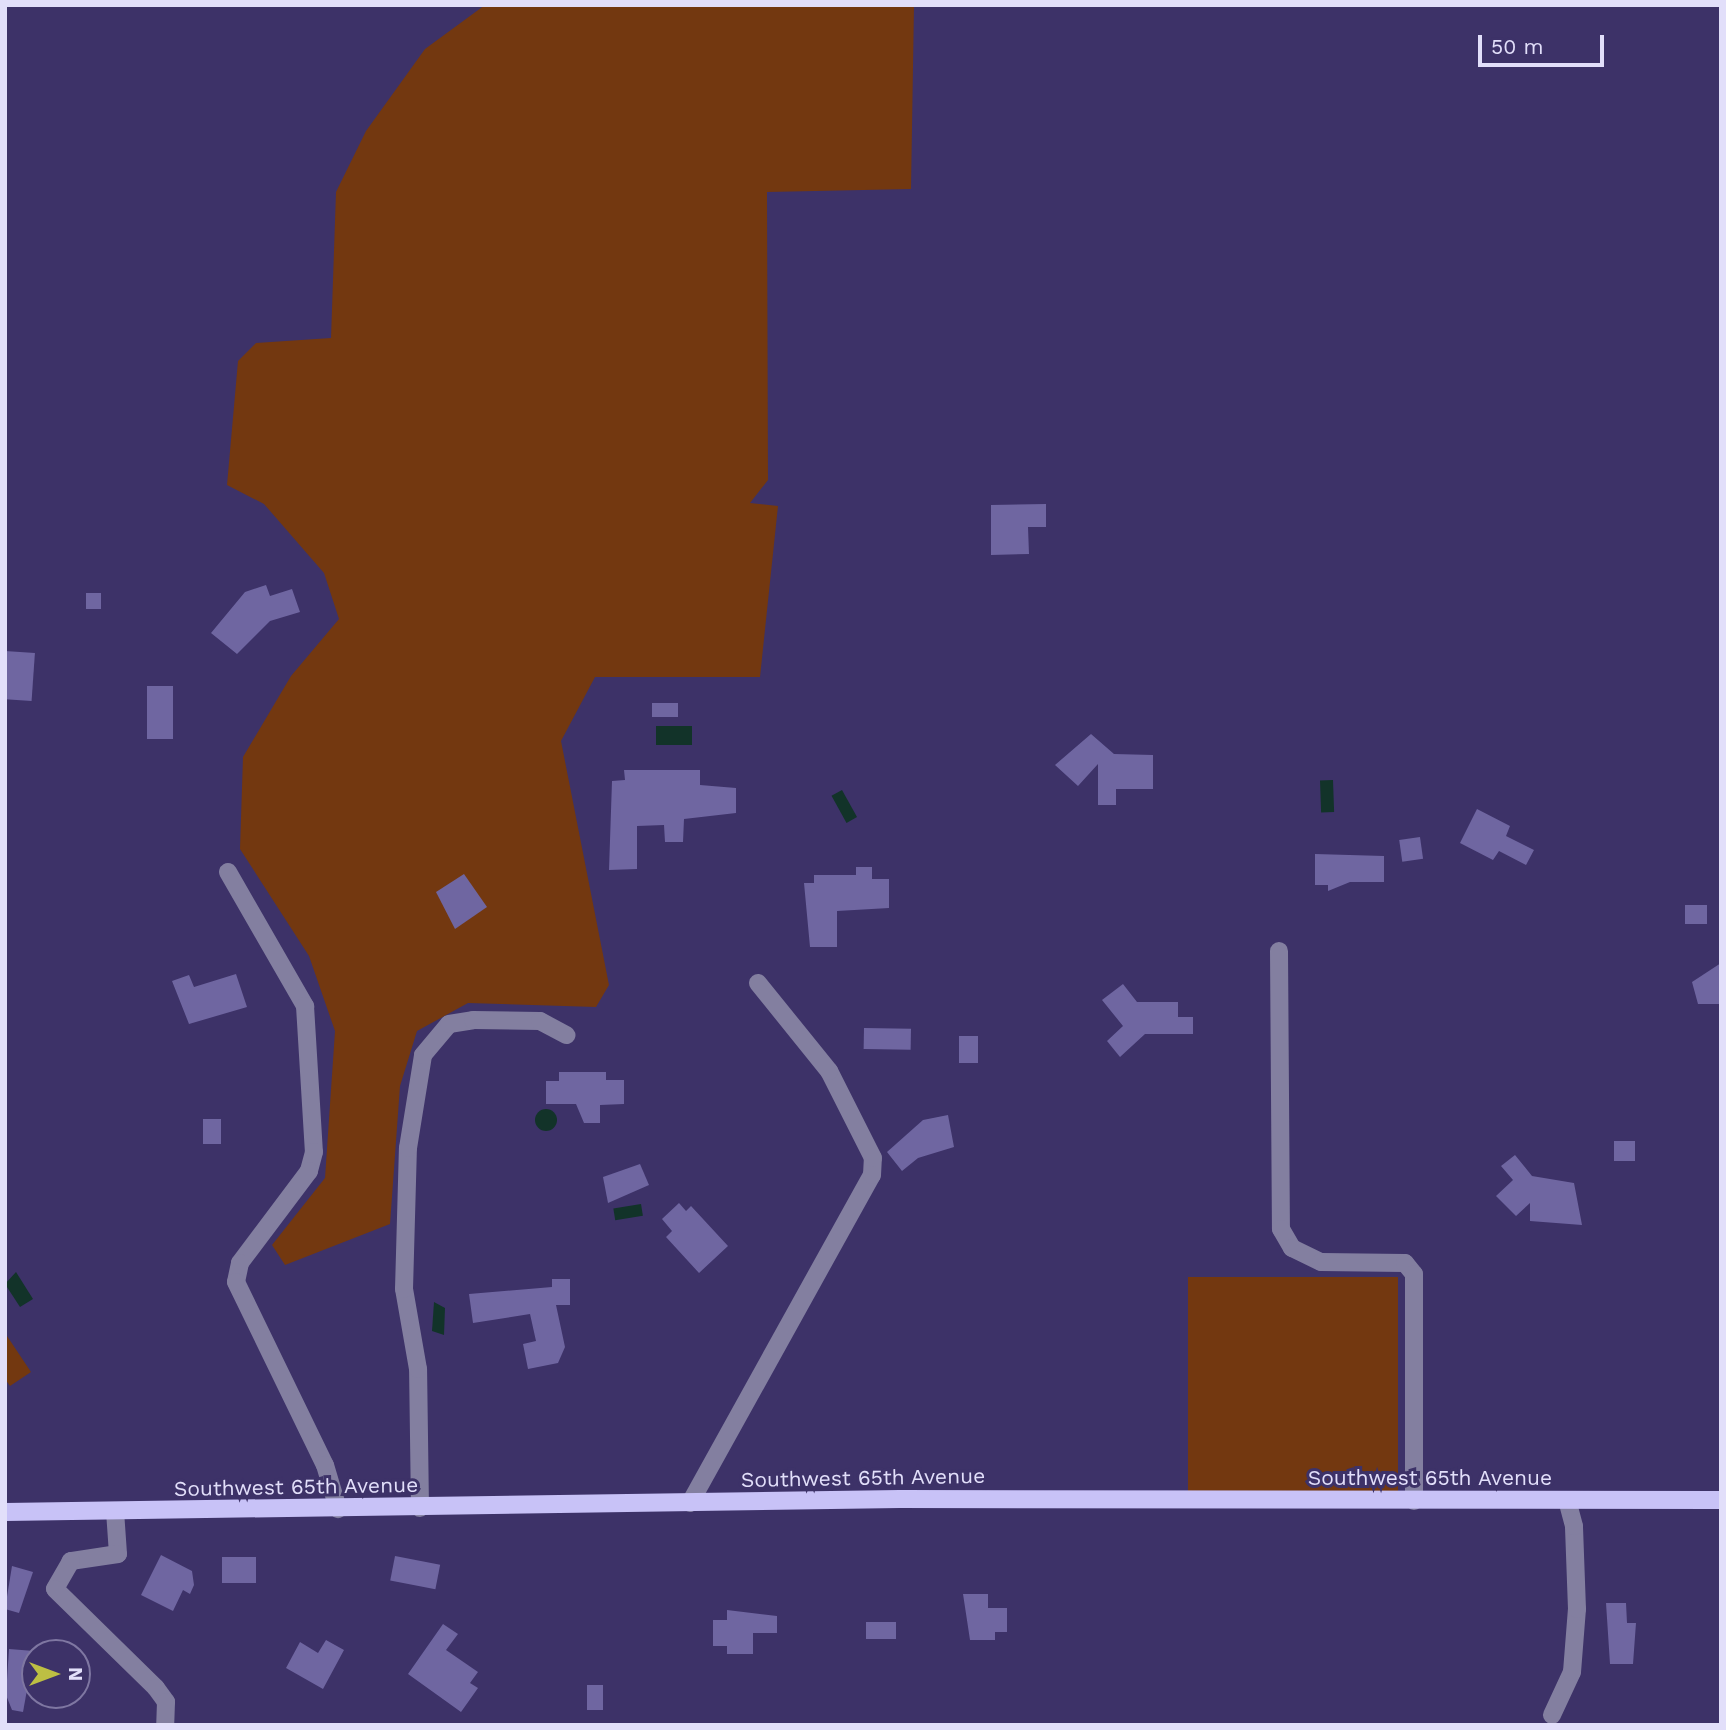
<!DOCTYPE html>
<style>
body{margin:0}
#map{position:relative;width:1726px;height:1730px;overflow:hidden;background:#3d3268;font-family:"Work Sans",sans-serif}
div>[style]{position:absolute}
.green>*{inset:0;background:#733810;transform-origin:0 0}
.water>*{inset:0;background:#123329;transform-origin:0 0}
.round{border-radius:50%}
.building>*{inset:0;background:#6f66a1;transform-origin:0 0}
.minor>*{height:18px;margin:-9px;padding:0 9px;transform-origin:9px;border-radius:9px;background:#837fa0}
.major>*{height:18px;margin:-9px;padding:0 9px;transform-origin:9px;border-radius:9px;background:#c8c2f7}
span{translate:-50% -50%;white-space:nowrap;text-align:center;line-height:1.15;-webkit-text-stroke:6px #3d3268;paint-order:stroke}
.street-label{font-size:21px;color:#e2dffa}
.frame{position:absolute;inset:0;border:7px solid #e2dffa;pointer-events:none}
.north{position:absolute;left:21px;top:1639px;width:70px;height:70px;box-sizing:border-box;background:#3d3268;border:2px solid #7f77a2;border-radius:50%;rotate:90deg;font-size:19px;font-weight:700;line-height:28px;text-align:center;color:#e2dffa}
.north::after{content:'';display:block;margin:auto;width:24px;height:32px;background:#bdbf43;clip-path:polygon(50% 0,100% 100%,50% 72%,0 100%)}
.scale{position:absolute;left:1478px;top:35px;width:126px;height:32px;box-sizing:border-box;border:4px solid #e2dffa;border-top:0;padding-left:9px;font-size:21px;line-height:24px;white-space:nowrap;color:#e2dffa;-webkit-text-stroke:5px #3d3268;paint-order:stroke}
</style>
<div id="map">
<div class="green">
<i style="clip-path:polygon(485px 5px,914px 5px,911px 189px,767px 192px,768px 480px,750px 503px,778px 506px,760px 677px,595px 677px,561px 741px,609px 985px,596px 1007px,468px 1003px,417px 1031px,400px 1086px,390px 1224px,285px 1265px,272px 1245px,325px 1178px,335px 1031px,309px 956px,240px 849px,243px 757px,291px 676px,339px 619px,324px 573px,264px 504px,227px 485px,238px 361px,256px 343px,331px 338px,336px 192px,366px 131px,425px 49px)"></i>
<i style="left:1398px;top:1277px;width:215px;height:210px;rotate:90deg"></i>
<i style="clip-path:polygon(5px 1333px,31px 1372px,10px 1386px,5px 1379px)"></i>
</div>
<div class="water">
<i style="left:656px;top:726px;width:36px;height:19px"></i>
<i style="left:1333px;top:780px;width:32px;height:13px;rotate:88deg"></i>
<i style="left:842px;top:790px;width:31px;height:12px;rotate:61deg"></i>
<i class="round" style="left:535px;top:1109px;width:22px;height:22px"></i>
<i style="left:641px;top:1204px;width:12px;height:28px;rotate:81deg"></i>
<i style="clip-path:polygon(16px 1272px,33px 1299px,20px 1307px,5px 1284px)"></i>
<i style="clip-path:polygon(434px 1302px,445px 1308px,444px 1335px,432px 1331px)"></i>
</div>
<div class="building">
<i style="clip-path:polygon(1046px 504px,1046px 527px,1028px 527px,1029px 554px,991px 555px,991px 505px)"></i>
<i style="clip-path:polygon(266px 585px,270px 596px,292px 589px,300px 612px,270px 621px,237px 654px,211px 633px,245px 592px)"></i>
<i style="left:86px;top:593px;width:15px;height:16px"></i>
<i style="left:5px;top:651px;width:30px;height:48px;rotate:4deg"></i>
<i style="left:147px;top:686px;width:26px;height:53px"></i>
<i style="left:652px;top:703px;width:26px;height:14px"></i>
<i style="clip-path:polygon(1091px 734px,1114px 754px,1153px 755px,1153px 789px,1116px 789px,1116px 805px,1098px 805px,1098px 764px,1078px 786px,1055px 765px)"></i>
<i style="clip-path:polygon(624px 770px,700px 770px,700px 785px,736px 788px,736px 813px,684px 819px,683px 842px,665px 842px,664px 825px,637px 826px,637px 869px,609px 870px,612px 781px,625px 780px)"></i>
<i style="clip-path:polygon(1477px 809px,1510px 826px,1506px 836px,1534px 850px,1526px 865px,1499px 851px,1493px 860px,1460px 843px)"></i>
<i style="left:1420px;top:837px;width:22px;height:21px;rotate:82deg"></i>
<i style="clip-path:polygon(1315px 854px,1384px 856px,1384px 882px,1350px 882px,1328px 891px,1328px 885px,1315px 885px)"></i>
<i style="clip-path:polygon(856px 867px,872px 867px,872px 879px,889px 879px,889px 908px,837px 911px,837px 947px,810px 947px,804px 883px,814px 883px,814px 875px,856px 875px)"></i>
<i style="clip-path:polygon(464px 874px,487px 907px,455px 929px,436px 892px)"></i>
<i style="left:1707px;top:905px;width:19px;height:22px;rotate:90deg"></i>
<i style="clip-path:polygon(1721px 963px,1721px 1004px,1698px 1004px,1692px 982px)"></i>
<i style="clip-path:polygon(236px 974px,247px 1007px,189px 1024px,172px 981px,189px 975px,194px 987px)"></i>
<i style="clip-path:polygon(1123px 984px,1137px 1002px,1178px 1002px,1178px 1017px,1193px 1017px,1193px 1034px,1145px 1034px,1120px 1057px,1107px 1041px,1123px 1026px,1102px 1000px)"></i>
<i style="left:864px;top:1028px;width:47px;height:21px;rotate:1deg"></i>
<i style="left:959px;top:1036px;width:19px;height:27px"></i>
<i style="clip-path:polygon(559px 1072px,606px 1072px,606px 1080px,624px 1080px,624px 1104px,600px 1105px,600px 1123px,584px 1123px,576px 1104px,546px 1104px,546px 1081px,559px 1081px)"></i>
<i style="clip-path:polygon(948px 1115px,954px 1147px,918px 1158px,902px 1171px,887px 1152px,923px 1120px)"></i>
<i style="left:203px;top:1119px;width:18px;height:25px"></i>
<i style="left:1614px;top:1141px;width:21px;height:20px"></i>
<i style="clip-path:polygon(1515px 1155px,1532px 1176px,1574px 1183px,1582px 1225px,1530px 1221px,1530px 1203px,1516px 1216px,1496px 1196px,1513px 1180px,1501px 1166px)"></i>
<i style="clip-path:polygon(640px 1164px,649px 1185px,608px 1203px,603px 1177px)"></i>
<i style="clip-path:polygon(679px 1203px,686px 1211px,691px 1206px,728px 1246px,699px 1273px,666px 1237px,672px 1231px,662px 1219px)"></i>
<i style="clip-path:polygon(552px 1279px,570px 1279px,570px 1305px,556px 1305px,565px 1347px,558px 1363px,528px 1369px,523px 1344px,536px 1341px,530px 1314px,473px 1323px,469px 1294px,552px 1287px)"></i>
<i style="clip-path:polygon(161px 1555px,192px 1571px,194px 1585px,190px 1594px,183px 1590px,173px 1611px,141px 1595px)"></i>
<i style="left:395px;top:1556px;width:46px;height:25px;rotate:11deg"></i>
<i style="left:222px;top:1557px;width:34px;height:26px"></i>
<i style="clip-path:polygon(12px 1566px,33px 1572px,19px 1613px,5px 1609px)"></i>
<i style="clip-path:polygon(963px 1594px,988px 1594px,988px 1608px,1007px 1608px,1007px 1632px,995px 1632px,995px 1640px,970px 1640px)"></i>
<i style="clip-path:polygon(1606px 1603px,1626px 1603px,1627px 1623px,1636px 1623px,1633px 1664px,1610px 1664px)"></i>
<i style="clip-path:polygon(727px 1610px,777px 1616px,777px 1633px,753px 1633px,753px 1654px,727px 1654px,727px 1646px,713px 1646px,713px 1620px,727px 1620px)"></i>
<i style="left:866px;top:1622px;width:30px;height:17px"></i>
<i style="clip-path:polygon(443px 1624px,458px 1634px,446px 1650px,478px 1672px,470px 1683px,478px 1688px,461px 1712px,408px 1674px)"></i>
<i style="clip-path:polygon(326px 1640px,344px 1650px,323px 1689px,286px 1668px,300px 1642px,318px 1653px)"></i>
<i style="clip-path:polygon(9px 1649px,34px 1651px,23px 1712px,12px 1710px,6px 1695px)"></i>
<i style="left:587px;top:1685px;width:16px;height:25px"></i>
</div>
<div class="minor">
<i style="left:228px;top:872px;width:155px;rotate:60.1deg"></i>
<i style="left:305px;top:1006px;width:146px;rotate:86.5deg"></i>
<i style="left:314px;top:1152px;width:20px;rotate:105deg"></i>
<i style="left:309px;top:1171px;width:115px;rotate:126.9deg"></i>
<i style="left:240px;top:1263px;width:19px;rotate:102deg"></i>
<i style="left:236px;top:1282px;width:203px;rotate:64.1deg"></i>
<i style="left:325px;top:1465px;width:46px;rotate:73.5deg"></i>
<i style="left:1279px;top:951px;width:278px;rotate:89.6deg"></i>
<i style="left:1281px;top:1229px;width:22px;rotate:60deg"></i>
<i style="left:1292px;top:1248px;width:32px;rotate:26deg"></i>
<i style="left:1321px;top:1262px;width:84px;rotate:0.7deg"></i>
<i style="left:1405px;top:1263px;width:14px;rotate:51deg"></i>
<i style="left:1414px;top:1274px;width:227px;rotate:90deg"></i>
<i style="left:690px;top:1503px;width:375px;rotate:-61deg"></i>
<i style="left:872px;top:1175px;width:17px;rotate:-87deg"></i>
<i style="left:873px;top:1158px;width:97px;rotate:-116.8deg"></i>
<i style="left:829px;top:1071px;width:113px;rotate:-128.9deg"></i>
<i style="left:420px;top:1508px;width:139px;rotate:-90.8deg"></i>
<i style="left:418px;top:1369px;width:81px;rotate:-99.9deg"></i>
<i style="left:404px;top:1289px;width:141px;rotate:-88.4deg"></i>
<i style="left:408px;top:1148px;width:94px;rotate:-80.8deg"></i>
<i style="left:423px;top:1055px;width:40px;rotate:-50deg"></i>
<i style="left:449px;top:1024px;width:24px;rotate:-9deg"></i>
<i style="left:473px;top:1020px;width:67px;rotate:0.9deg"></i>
<i style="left:540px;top:1021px;width:30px;rotate:28deg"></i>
<i style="left:115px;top:1511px;width:43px;rotate:86deg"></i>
<i style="left:118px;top:1554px;width:48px;rotate:171.5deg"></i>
<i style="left:71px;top:1561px;width:32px;rotate:120deg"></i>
<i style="left:55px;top:1589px;width:141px;rotate:44.4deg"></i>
<i style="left:156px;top:1688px;width:17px;rotate:54deg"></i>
<i style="left:166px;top:1702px;width:23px;rotate:92deg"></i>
<i style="left:1552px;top:1715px;width:47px;rotate:-65.1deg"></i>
<i style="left:1572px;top:1672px;width:63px;rotate:-85.5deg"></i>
<i style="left:1577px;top:1609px;width:83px;rotate:-92.1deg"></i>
<i style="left:1574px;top:1526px;width:27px;rotate:-105deg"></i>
</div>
<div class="major">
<i style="left:5px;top:1512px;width:895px;rotate:-0.83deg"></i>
<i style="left:900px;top:1499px;width:821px;rotate:0.07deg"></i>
</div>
<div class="street-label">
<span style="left:863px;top:1478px;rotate:-1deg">Southwest 65th Avenue</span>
<span style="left:1430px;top:1478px">Southwest 65th Avenue</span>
<span style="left:296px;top:1487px;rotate:-1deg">Southwest 65th Avenue</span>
</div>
<div class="frame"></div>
<div class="north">N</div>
<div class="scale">50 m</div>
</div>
